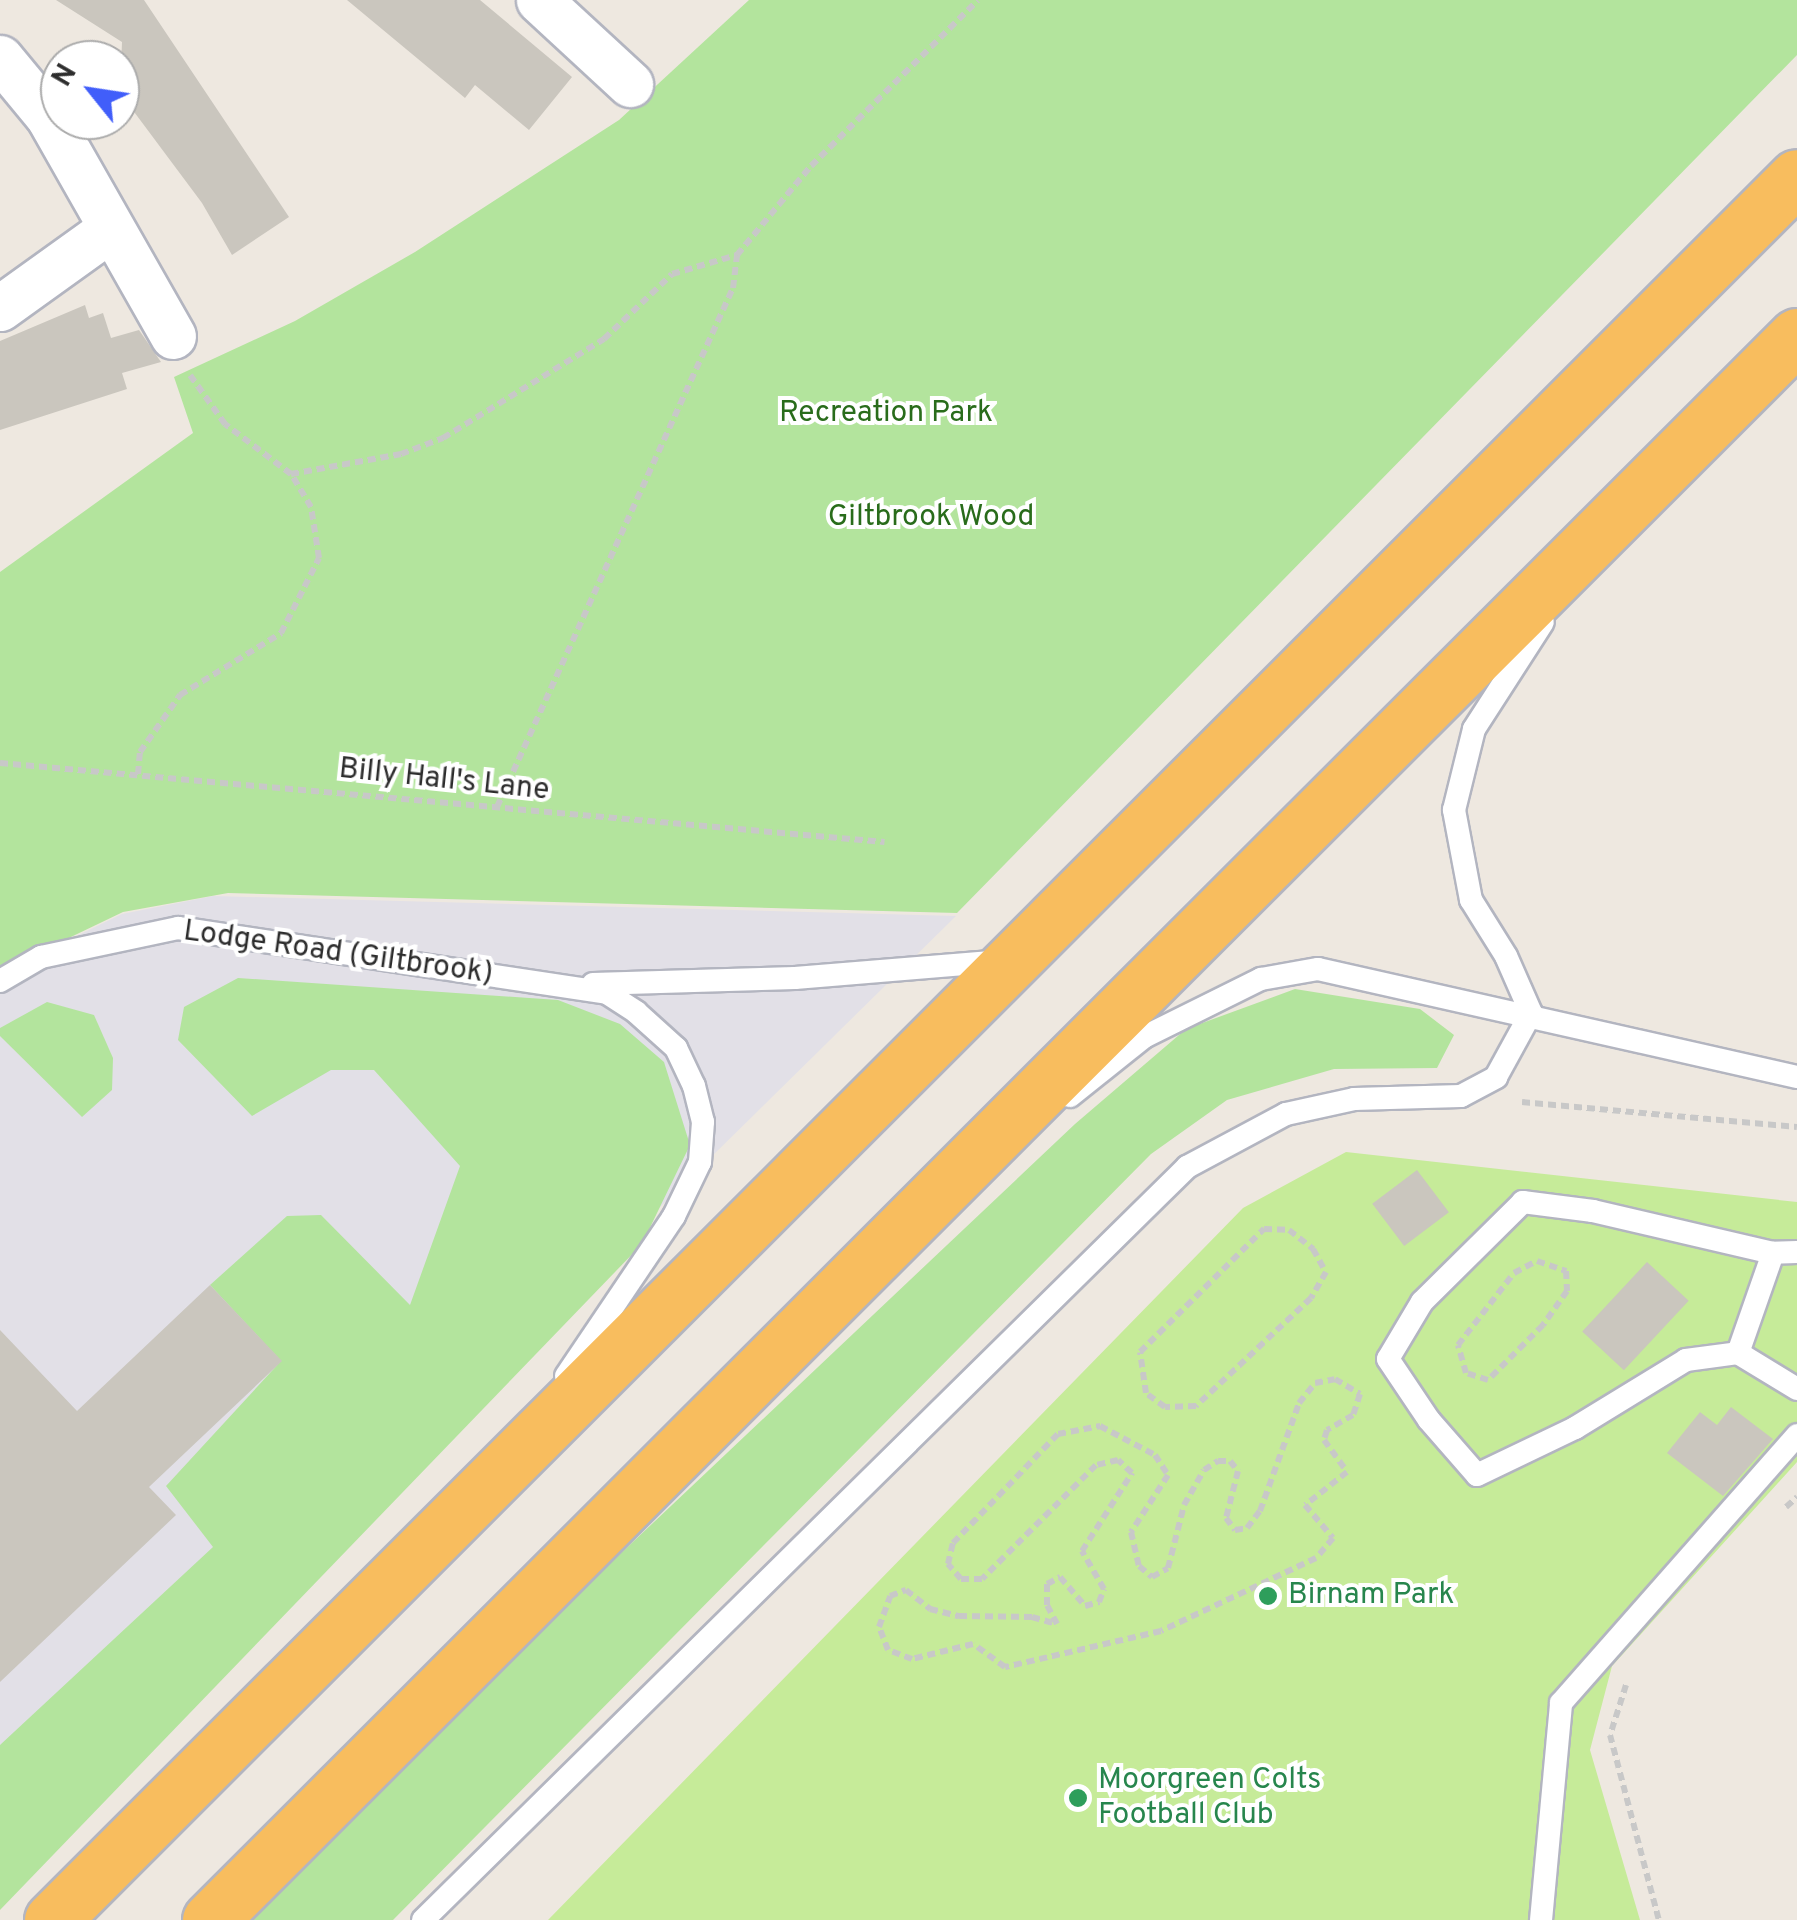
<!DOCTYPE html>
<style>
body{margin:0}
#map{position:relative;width:1797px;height:1920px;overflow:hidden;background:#eee8e0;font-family:Overpass,sans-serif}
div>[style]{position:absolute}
.industrial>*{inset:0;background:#e2e0e7}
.green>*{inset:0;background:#b3e49d}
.pitch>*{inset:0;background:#c6eb99}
.building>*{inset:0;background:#cac6be;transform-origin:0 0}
.path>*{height:6px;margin-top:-3px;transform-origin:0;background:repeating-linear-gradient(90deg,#c8c8c8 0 8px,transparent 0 13px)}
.roads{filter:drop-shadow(2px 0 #b3b5c0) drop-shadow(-2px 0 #b3b5c0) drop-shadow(0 2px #b3b5c0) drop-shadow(0 -2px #b3b5c0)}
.service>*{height:22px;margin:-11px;padding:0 11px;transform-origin:11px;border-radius:11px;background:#fff}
.minor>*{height:45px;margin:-22.5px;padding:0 22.5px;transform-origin:22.5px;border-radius:22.5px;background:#fff}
.trunk>*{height:55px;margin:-27.5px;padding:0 27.5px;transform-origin:27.5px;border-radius:27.5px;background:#f8bd5e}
.dots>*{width:28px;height:28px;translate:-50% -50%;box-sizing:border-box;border:5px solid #fff;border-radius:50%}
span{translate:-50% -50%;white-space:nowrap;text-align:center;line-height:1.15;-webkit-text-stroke:8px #fff;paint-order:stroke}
.park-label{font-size:30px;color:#296c1b}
.street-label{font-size:30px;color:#2d2d2d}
.leisure-label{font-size:30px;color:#27864d}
.left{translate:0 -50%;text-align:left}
.north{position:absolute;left:40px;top:40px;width:100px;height:100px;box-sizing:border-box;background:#fff;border:2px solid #ababab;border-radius:50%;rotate:300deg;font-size:28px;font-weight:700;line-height:40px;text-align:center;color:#2d2d2d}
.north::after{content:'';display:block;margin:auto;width:35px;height:45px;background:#415efa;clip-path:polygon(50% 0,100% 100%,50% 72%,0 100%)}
</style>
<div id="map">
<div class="industrial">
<i style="clip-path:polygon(213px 896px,956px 916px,0 1857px,0 973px,122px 914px)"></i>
</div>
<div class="green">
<i style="clip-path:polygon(749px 0,1797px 0,1797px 55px,957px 913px,228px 893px,123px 912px,0 971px,0 572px,193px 433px,174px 377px,295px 321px,415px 252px,619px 120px)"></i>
<i style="clip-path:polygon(238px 978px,558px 1000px,620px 1024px,664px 1062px,690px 1145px,642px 1244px,0 1910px,0 1745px,213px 1547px,166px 1486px,281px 1361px,210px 1285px,287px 1216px,321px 1215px,410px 1305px,460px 1166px,374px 1070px,331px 1070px,252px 1116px,178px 1040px,184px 1007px)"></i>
<i style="clip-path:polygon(1295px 989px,1420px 1009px,1454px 1035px,1437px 1068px,1334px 1069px,1227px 1100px,1151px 1154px,393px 1920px,233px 1920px,1075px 1124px,1186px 1029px)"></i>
<i style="clip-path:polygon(47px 1002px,94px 1015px,113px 1058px,112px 1090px,82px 1117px,0 1036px,0 1028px)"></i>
</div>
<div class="pitch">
<i style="clip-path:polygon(1346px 1152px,1797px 1202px,1797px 1462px,1612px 1666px,1590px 1750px,1640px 1920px,548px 1920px,1243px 1208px)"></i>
</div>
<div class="building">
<i style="clip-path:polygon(56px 0,144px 0,289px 217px,232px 255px,202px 203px,120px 93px,122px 42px)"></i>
<i style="clip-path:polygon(347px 0,480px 0,572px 77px,529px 130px,475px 85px,465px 98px)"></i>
<i style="clip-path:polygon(85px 305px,89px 318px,103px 313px,111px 338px,139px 330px,161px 362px,122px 373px,127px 389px,0 430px,0 341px)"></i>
<i style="left:1417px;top:1170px;width:53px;height:56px;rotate:53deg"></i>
<i style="left:1647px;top:1262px;width:57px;height:95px;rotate:43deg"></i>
<i style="clip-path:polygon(210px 1285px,282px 1361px,149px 1487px,176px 1515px,0 1682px,0 1330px,77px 1411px)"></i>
<i style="clip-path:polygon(1731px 1407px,1773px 1439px,1723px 1496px,1667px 1453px,1700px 1412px,1717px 1425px)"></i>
</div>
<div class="path">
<i style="left:291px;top:474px;width:112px;rotate:-10.3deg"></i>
<i style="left:401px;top:454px;width:45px;rotate:-20.9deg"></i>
<i style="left:443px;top:438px;width:189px;rotate:-31.6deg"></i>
<i style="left:604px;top:339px;width:94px;rotate:-43.7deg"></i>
<i style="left:672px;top:274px;width:68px;rotate:-16.3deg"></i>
<i style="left:737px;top:255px;width:116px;rotate:-50.3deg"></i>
<i style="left:811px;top:166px;width:235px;rotate:-44.8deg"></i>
<i style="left:0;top:763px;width:888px;rotate:5.11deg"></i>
<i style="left:138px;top:774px;width:22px;rotate:-85deg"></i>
<i style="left:140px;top:752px;width:70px;rotate:-54.9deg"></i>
<i style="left:180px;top:695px;width:119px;rotate:-31.5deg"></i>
<i style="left:281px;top:633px;width:84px;rotate:-63.1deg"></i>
<i style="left:319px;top:558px;width:52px;rotate:-98.9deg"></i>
<i style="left:311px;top:507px;width:39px;rotate:-121deg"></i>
<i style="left:291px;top:474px;width:83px;rotate:-142.9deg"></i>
<i style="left:225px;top:424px;width:60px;rotate:-125.5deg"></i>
<i style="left:497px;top:807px;width:570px;rotate:-65.55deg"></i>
<i style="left:733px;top:288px;width:33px;rotate:-83deg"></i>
<i style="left:1522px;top:1102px;width:276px;rotate:5.2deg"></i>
<i style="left:1264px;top:1229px;width:25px;rotate:2deg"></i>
<i style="left:1289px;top:1230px;width:31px;rotate:38deg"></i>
<i style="left:1313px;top:1249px;width:26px;rotate:61deg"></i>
<i style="left:1326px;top:1272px;width:30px;rotate:120deg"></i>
<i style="left:1311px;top:1298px;width:158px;rotate:136.8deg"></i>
<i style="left:1196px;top:1406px;width:31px;rotate:178deg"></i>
<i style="left:1165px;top:1407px;width:24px;rotate:-144deg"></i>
<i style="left:1146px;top:1393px;width:41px;rotate:-98.3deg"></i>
<i style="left:1140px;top:1352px;width:175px;rotate:-44.8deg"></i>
<i style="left:1537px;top:1261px;width:31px;rotate:19deg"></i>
<i style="left:1566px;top:1271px;width:20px;rotate:87deg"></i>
<i style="left:1567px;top:1291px;width:42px;rotate:125.2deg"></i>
<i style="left:1543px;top:1325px;width:78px;rotate:135deg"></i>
<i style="left:1488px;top:1380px;width:23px;rotate:-162deg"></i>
<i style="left:1466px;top:1373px;width:29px;rotate:-106deg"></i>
<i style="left:1458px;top:1345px;width:91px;rotate:-52.1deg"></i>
<i style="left:1514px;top:1273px;width:26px;rotate:-28deg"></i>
<i style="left:1335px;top:1379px;width:29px;rotate:31deg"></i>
<i style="left:1360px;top:1394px;width:22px;rotate:108deg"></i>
<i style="left:1353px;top:1415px;width:30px;rotate:150deg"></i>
<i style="left:1327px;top:1430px;width:10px;rotate:107deg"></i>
<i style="left:1324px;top:1440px;width:39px;rotate:54deg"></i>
<i style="left:1347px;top:1472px;width:53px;rotate:141.8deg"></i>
<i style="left:1305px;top:1505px;width:43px;rotate:49.7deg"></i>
<i style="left:1333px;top:1538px;width:26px;rotate:130deg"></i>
<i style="left:1316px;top:1558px;width:171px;rotate:154.8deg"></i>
<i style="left:1161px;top:1631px;width:160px;rotate:167deg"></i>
<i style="left:1005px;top:1667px;width:39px;rotate:-144deg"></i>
<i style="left:973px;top:1644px;width:63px;rotate:166.2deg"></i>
<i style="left:912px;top:1659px;width:26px;rotate:-159deg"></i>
<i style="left:888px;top:1650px;width:25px;rotate:-111deg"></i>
<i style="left:879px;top:1627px;width:33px;rotate:-70deg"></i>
<i style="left:890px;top:1596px;width:17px;rotate:-21deg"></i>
<i style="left:906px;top:1590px;width:31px;rotate:38deg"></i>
<i style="left:930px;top:1609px;width:30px;rotate:14deg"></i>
<i style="left:959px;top:1616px;width:73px;rotate:0.8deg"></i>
<i style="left:1032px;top:1617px;width:26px;rotate:16deg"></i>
<i style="left:1057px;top:1624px;width:21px;rotate:-118deg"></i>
<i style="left:1047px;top:1605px;width:21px;rotate:-90deg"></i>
<i style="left:1047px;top:1584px;width:15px;rotate:-28deg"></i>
<i style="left:1060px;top:1577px;width:38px;rotate:49deg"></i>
<i style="left:1085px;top:1606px;width:15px;rotate:-16deg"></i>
<i style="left:1099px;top:1602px;width:14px;rotate:-69deg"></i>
<i style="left:1104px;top:1589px;width:44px;rotate:-120.1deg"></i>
<i style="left:1082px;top:1551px;width:93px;rotate:-57.3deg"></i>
<i style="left:1132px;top:1473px;width:19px;rotate:-137deg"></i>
<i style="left:1118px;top:1460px;width:23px;rotate:167deg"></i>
<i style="left:1096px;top:1465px;width:161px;rotate:135deg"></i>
<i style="left:982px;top:1579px;width:21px;rotate:180deg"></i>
<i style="left:961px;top:1579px;width:20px;rotate:-131deg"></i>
<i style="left:948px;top:1564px;width:22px;rotate:-77deg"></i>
<i style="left:953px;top:1543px;width:151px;rotate:-46.1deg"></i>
<i style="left:1058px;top:1434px;width:43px;rotate:-10.8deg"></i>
<i style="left:1100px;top:1426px;width:62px;rotate:27.8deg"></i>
<i style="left:1155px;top:1455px;width:24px;rotate:57deg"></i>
<i style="left:1168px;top:1475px;width:68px;rotate:123deg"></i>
<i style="left:1131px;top:1532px;width:35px;rotate:77deg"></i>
<i style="left:1139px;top:1566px;width:17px;rotate:40deg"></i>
<i style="left:1152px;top:1577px;width:18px;rotate:-29deg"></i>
<i style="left:1168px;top:1568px;width:65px;rotate:-75.7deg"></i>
<i style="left:1184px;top:1505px;width:40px;rotate:-60.3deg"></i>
<i style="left:1204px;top:1470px;width:17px;rotate:-33deg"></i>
<i style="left:1218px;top:1461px;width:12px"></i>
<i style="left:1230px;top:1461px;width:13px;rotate:51deg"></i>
<i style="left:1238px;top:1471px;width:49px;rotate:104.3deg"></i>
<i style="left:1226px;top:1518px;width:15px;rotate:53deg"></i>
<i style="left:1235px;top:1530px;width:12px;rotate:-9deg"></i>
<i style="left:1247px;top:1528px;width:21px;rotate:-53deg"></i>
<i style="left:1260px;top:1511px;width:115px;rotate:-70.1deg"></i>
<i style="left:1299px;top:1403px;width:26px;rotate:-51deg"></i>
<i style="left:1315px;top:1383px;width:20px;rotate:-11deg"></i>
<i style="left:1786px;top:1507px;width:15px;rotate:-42deg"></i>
<i style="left:1626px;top:1685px;width:52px;rotate:107.7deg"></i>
<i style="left:1610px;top:1735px;width:191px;rotate:75.2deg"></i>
</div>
<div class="roads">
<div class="service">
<i style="left:0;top:981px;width:48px;rotate:-30.3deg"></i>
<i style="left:41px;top:957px;width:140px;rotate:-12deg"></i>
<i style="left:178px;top:928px;width:434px;rotate:8.6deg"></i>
<i style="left:607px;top:993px;width:35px;rotate:33deg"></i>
<i style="left:636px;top:1012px;width:54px;rotate:42deg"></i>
<i style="left:676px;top:1048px;width:42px;rotate:64.7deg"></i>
<i style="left:694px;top:1086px;width:37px;rotate:76deg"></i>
<i style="left:703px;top:1122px;width:40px;rotate:94.3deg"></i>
<i style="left:700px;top:1162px;width:60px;rotate:115.7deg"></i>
<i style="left:674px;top:1216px;width:193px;rotate:124deg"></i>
<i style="left:593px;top:984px;width:202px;rotate:-1.7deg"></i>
<i style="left:795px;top:978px;width:206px;rotate:-4.7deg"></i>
<i style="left:1070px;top:1096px;width:95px;rotate:-38.6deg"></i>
<i style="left:1144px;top:1037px;width:131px;rotate:-26.4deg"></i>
<i style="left:1261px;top:979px;width:58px;rotate:-10deg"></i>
<i style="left:1318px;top:969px;width:491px;rotate:12.7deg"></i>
<i style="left:1797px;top:1252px;width:24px;rotate:178deg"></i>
<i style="left:1773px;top:1253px;width:185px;rotate:-166.9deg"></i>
<i style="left:1593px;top:1211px;width:71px;rotate:-172.7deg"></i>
<i style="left:1523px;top:1202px;width:142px;rotate:135.3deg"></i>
<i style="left:1422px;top:1302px;width:66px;rotate:120.8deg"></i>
<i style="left:1388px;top:1359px;width:73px;rotate:56.1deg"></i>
<i style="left:1429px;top:1420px;width:73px;rotate:48.9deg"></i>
<i style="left:1477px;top:1475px;width:109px;rotate:-25.6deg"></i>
<i style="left:1575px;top:1428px;width:130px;rotate:-31.5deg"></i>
<i style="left:1686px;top:1360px;width:52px;rotate:-7.7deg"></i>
<i style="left:1738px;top:1353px;width:69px;rotate:31.4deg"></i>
<i style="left:1738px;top:1353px;width:106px;rotate:-70.7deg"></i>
<i style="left:423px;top:1920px;width:1073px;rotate:-44.58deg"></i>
<i style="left:1187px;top:1167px;width:112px;rotate:-28.2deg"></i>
<i style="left:1286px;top:1114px;width:70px;rotate:-12.4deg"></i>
<i style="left:1354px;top:1099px;width:107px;rotate:-1.6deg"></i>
<i style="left:1461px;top:1096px;width:40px;rotate:-28deg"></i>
<i style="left:1496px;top:1077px;width:73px;rotate:-61.3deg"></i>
<i style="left:1531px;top:1013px;width:62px;rotate:-113.7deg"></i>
<i style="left:1506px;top:956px;width:66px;rotate:-122deg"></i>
<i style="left:1471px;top:900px;width:92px;rotate:-100.7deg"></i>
<i style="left:1454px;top:810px;width:83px;rotate:-76.1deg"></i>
<i style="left:1474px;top:729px;width:127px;rotate:-57.2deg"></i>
<i style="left:1541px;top:1920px;width:218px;rotate:-84.7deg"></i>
<i style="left:1561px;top:1703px;width:357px;rotate:-48.6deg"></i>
</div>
<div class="minor">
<i style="left:539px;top:0;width:124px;rotate:42.7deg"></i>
<i style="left:0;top:58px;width:75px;rotate:50.4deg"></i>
<i style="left:48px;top:116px;width:253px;rotate:60.4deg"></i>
<i style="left:0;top:308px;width:135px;rotate:-35.7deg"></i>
</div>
<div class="trunk">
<i style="left:52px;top:1920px;width:2466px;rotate:-44.97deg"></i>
<i style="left:210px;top:1920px;width:2242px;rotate:-44.95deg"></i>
</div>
</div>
<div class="dots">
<i style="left:1268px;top:1596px;background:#2e9e5b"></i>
<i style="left:1078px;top:1798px;background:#2e9e5b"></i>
</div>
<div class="park-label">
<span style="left:886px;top:414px">Recreation Park</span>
<span style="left:931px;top:518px">Giltbrook Wood</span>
</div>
<div class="street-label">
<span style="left:444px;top:781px;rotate:6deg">Billy Hall's Lane</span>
<span style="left:338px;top:954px;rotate:8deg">Lodge Road (Giltbrook)</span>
</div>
<div class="leisure-label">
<span class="left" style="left:1288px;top:1596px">Birnam Park</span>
<span class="left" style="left:1098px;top:1798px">Moorgreen Colts<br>Football Club</span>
</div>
<div class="north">N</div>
</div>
